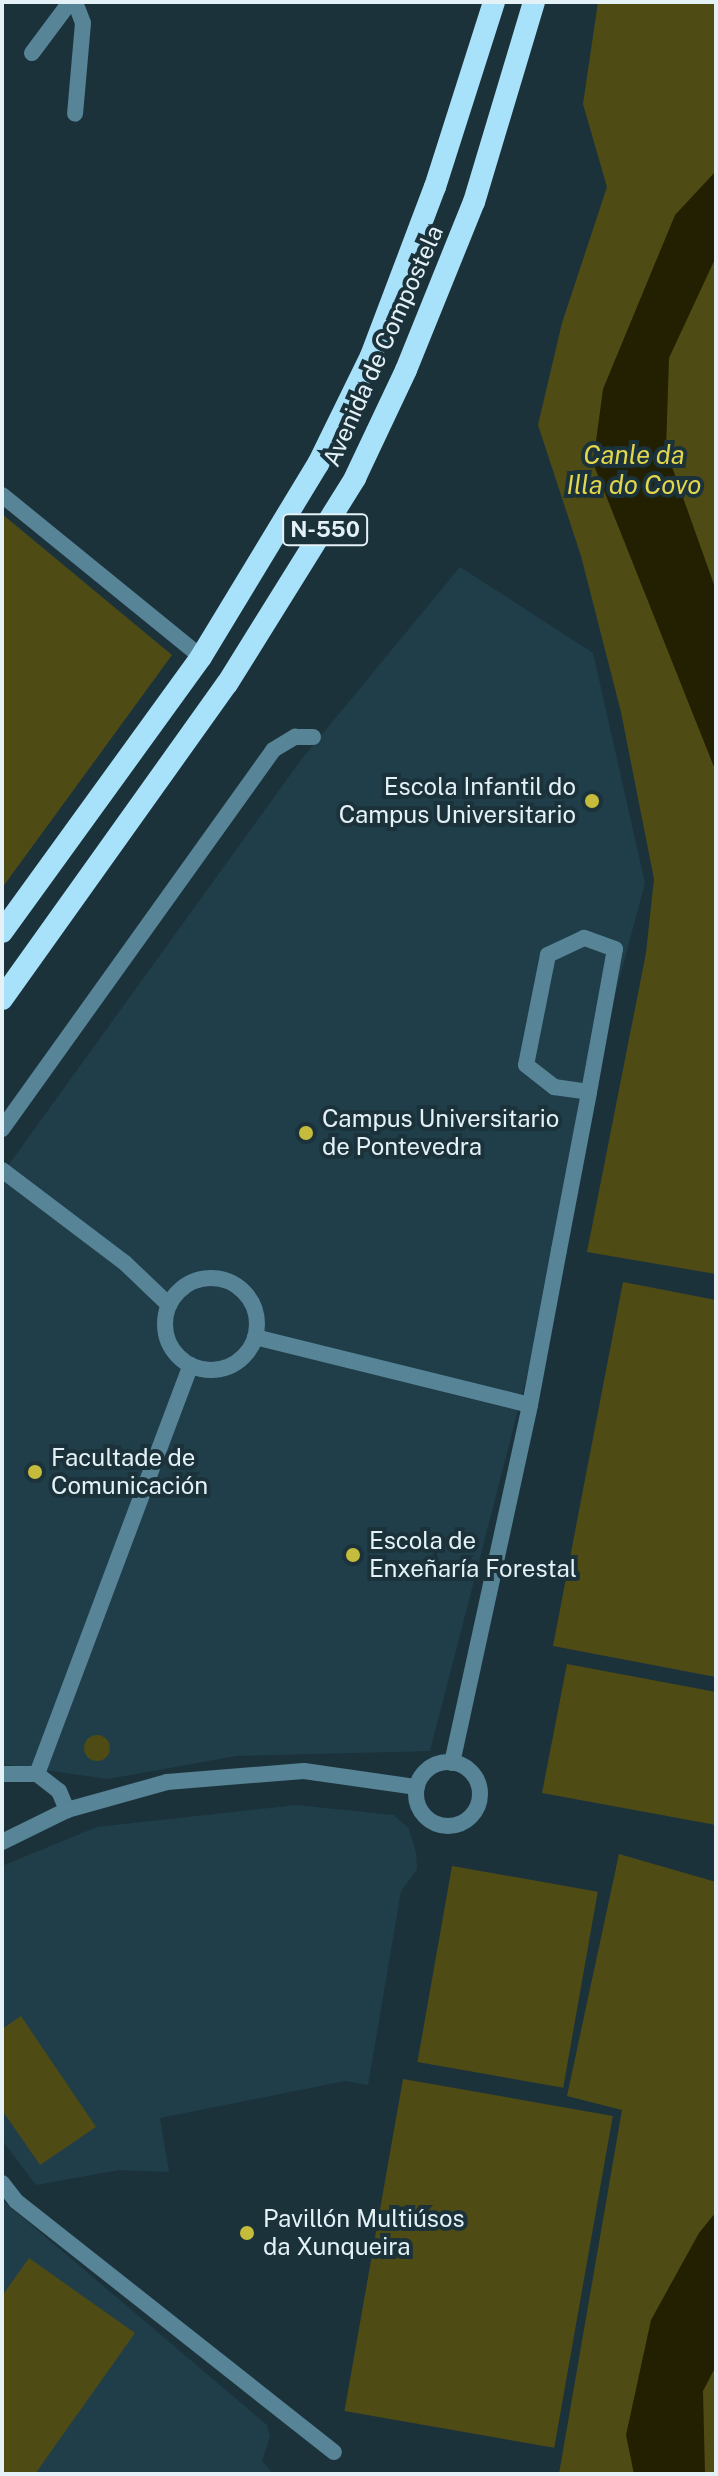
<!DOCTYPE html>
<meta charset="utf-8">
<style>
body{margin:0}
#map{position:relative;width:718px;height:2476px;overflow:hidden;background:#1c323b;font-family:"Public Sans",sans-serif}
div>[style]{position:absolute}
.built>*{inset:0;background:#1f3e4a}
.green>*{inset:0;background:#4f4b15;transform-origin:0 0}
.round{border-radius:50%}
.water>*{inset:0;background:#232001}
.minor>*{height:16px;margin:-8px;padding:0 8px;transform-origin:8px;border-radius:8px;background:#578496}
.minor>.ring{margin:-8px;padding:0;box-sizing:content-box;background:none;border:16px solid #578496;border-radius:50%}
.trunk>*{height:22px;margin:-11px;padding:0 11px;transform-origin:11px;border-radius:11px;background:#a8e2fa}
.dots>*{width:22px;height:22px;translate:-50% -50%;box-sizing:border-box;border:4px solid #1c323b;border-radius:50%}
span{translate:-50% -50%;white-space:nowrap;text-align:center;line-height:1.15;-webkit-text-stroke:8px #1c323b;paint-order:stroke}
.shield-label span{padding:2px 6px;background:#1c323b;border:2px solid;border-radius:6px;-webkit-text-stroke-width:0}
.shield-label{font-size:22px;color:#e4f2f8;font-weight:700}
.street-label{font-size:24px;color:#e4f2f8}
.poi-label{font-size:24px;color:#e4f2f8}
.right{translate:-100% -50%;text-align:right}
.left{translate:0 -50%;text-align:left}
.water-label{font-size:26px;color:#e2d64d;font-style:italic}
.frame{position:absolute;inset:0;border:4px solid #e4f2f8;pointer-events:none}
</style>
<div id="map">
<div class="built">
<i style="clip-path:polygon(460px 567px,593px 653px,645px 883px,589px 1092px,533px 1352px,430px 1751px,236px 1756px,108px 1779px,2px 1764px,2px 1174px,301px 760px)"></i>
<i style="clip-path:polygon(296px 1805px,394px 1815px,409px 1829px,416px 1853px,417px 1869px,401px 1891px,368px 2085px,345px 2081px,160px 2118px,169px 2172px,119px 2170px,36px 2185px,2px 2140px,2px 1866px,97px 1827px)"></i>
<i style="clip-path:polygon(2px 2200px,267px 2425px,270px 2436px,262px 2461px,273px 2474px,2px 2474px)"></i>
</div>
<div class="green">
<i style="clip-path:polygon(598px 2px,716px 2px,716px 1274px,587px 1252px,646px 953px,654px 879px,621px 712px,581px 556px,538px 425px,562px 323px,607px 187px,583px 104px)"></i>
<i style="clip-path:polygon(2px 514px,172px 655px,2px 888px)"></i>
<i style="clip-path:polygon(623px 1282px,716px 1300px,716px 1677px,553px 1646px)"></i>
<i style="clip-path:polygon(567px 1664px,716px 1692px,716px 1825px,542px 1793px)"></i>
<i class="round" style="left:84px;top:1735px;width:26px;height:26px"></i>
<i style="clip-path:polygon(619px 1854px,716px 1882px,716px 2474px,559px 2474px,622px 2110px,567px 2096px)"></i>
<i style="left:452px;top:1866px;width:148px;height:199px;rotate:10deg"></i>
<i style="clip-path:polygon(21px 2016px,96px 2127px,40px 2165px,2px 2110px,2px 2029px)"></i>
<i style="left:403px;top:2079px;width:213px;height:337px;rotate:10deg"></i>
<i style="clip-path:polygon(29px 2258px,135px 2333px,35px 2474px,2px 2474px,2px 2296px)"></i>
</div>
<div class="water">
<i style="clip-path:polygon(716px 171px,716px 257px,669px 358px,666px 450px,716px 590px,716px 772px,593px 463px,603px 389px,675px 215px)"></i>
<i style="clip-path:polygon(716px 2212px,716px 2366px,703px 2391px,705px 2474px,634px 2474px,626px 2435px,651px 2320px,699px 2233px)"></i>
</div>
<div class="minor">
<i style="left:75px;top:2px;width:22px;rotate:69deg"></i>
<i style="left:83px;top:23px;width:91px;rotate:95deg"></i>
<i style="left:32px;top:53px;width:64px;rotate:-53.3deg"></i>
<i style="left:2px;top:495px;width:257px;rotate:39.1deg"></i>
<i style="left:2px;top:1129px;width:466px;rotate:-54.4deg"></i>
<i style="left:273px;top:750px;width:26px;rotate:-31deg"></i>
<i style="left:295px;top:737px;width:18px"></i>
<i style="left:2px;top:1170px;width:154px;rotate:37.1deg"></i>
<i style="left:125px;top:1263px;width:61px;rotate:43.7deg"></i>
<i class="ring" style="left:165px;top:1278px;width:76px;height:76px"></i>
<i style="left:255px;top:1337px;width:283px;rotate:13.9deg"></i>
<i class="ring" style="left:416px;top:1762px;width:48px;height:48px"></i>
<i style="left:452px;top:1763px;width:366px;rotate:-77.7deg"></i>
<i style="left:530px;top:1405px;width:158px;rotate:-79.4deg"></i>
<i style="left:559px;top:1250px;width:161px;rotate:-79.2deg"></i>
<i style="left:589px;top:1092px;width:145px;rotate:-79.7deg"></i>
<i style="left:615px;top:949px;width:33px;rotate:-160deg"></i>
<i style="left:584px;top:938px;width:40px;rotate:155deg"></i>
<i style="left:548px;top:955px;width:112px;rotate:101.3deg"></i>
<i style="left:526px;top:1065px;width:36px;rotate:38deg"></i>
<i style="left:554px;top:1087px;width:35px;rotate:8deg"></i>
<i style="left:2px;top:1774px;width:35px"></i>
<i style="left:37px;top:1774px;width:28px;rotate:38deg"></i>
<i style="left:59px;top:1791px;width:21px;rotate:67deg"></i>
<i style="left:37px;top:1774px;width:437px;rotate:-69.4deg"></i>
<i style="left:2px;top:1842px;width:72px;rotate:-26.2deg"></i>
<i style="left:67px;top:1810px;width:104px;rotate:-15.6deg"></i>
<i style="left:167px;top:1782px;width:137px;rotate:-4.6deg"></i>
<i style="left:304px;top:1771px;width:114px;rotate:8.1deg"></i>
<i style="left:2px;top:2183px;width:23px;rotate:52deg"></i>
<i style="left:16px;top:2201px;width:405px;rotate:38.3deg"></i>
</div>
<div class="trunk">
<i style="left:2px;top:932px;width:339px;rotate:-54.1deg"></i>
<i style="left:201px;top:657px;width:226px;rotate:-58.8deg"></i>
<i style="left:318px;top:464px;width:120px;rotate:-63.9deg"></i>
<i style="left:371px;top:356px;width:181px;rotate:-69.3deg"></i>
<i style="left:435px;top:187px;width:194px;rotate:-72.3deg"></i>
<i style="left:2px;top:999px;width:387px;rotate:-54.5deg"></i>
<i style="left:227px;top:684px;width:243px;rotate:-58.1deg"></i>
<i style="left:355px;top:478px;width:119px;rotate:-64.7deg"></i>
<i style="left:406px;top:370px;width:181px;rotate:-68deg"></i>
<i style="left:474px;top:202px;width:209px;rotate:-73.3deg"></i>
</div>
<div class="dots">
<i style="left:592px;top:801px;background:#c6bc3c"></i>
<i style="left:306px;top:1133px;background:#c6bc3c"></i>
<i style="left:35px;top:1472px;background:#c6bc3c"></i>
<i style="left:353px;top:1555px;background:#c6bc3c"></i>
<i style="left:247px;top:2233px;background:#c6bc3c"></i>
</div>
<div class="shield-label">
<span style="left:325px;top:530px">N-550</span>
</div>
<div class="street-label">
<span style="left:383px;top:346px;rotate:-66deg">Avenida de Compostela</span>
</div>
<div class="poi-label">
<span class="right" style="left:576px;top:801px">Escola Infantil do<br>Campus Universitario</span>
<span class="left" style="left:322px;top:1133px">Campus Universitario<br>de Pontevedra</span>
<span class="left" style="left:51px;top:1472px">Facultade de<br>Comunicación</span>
<span class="left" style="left:369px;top:1555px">Escola de<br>Enxeñaría Forestal</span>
<span class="left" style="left:263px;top:2233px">Pavillón Multiúsos<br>da Xunqueira</span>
</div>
<div class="water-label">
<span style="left:634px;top:470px">Canle da<br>Illa do Covo</span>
</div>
<div class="frame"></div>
</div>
